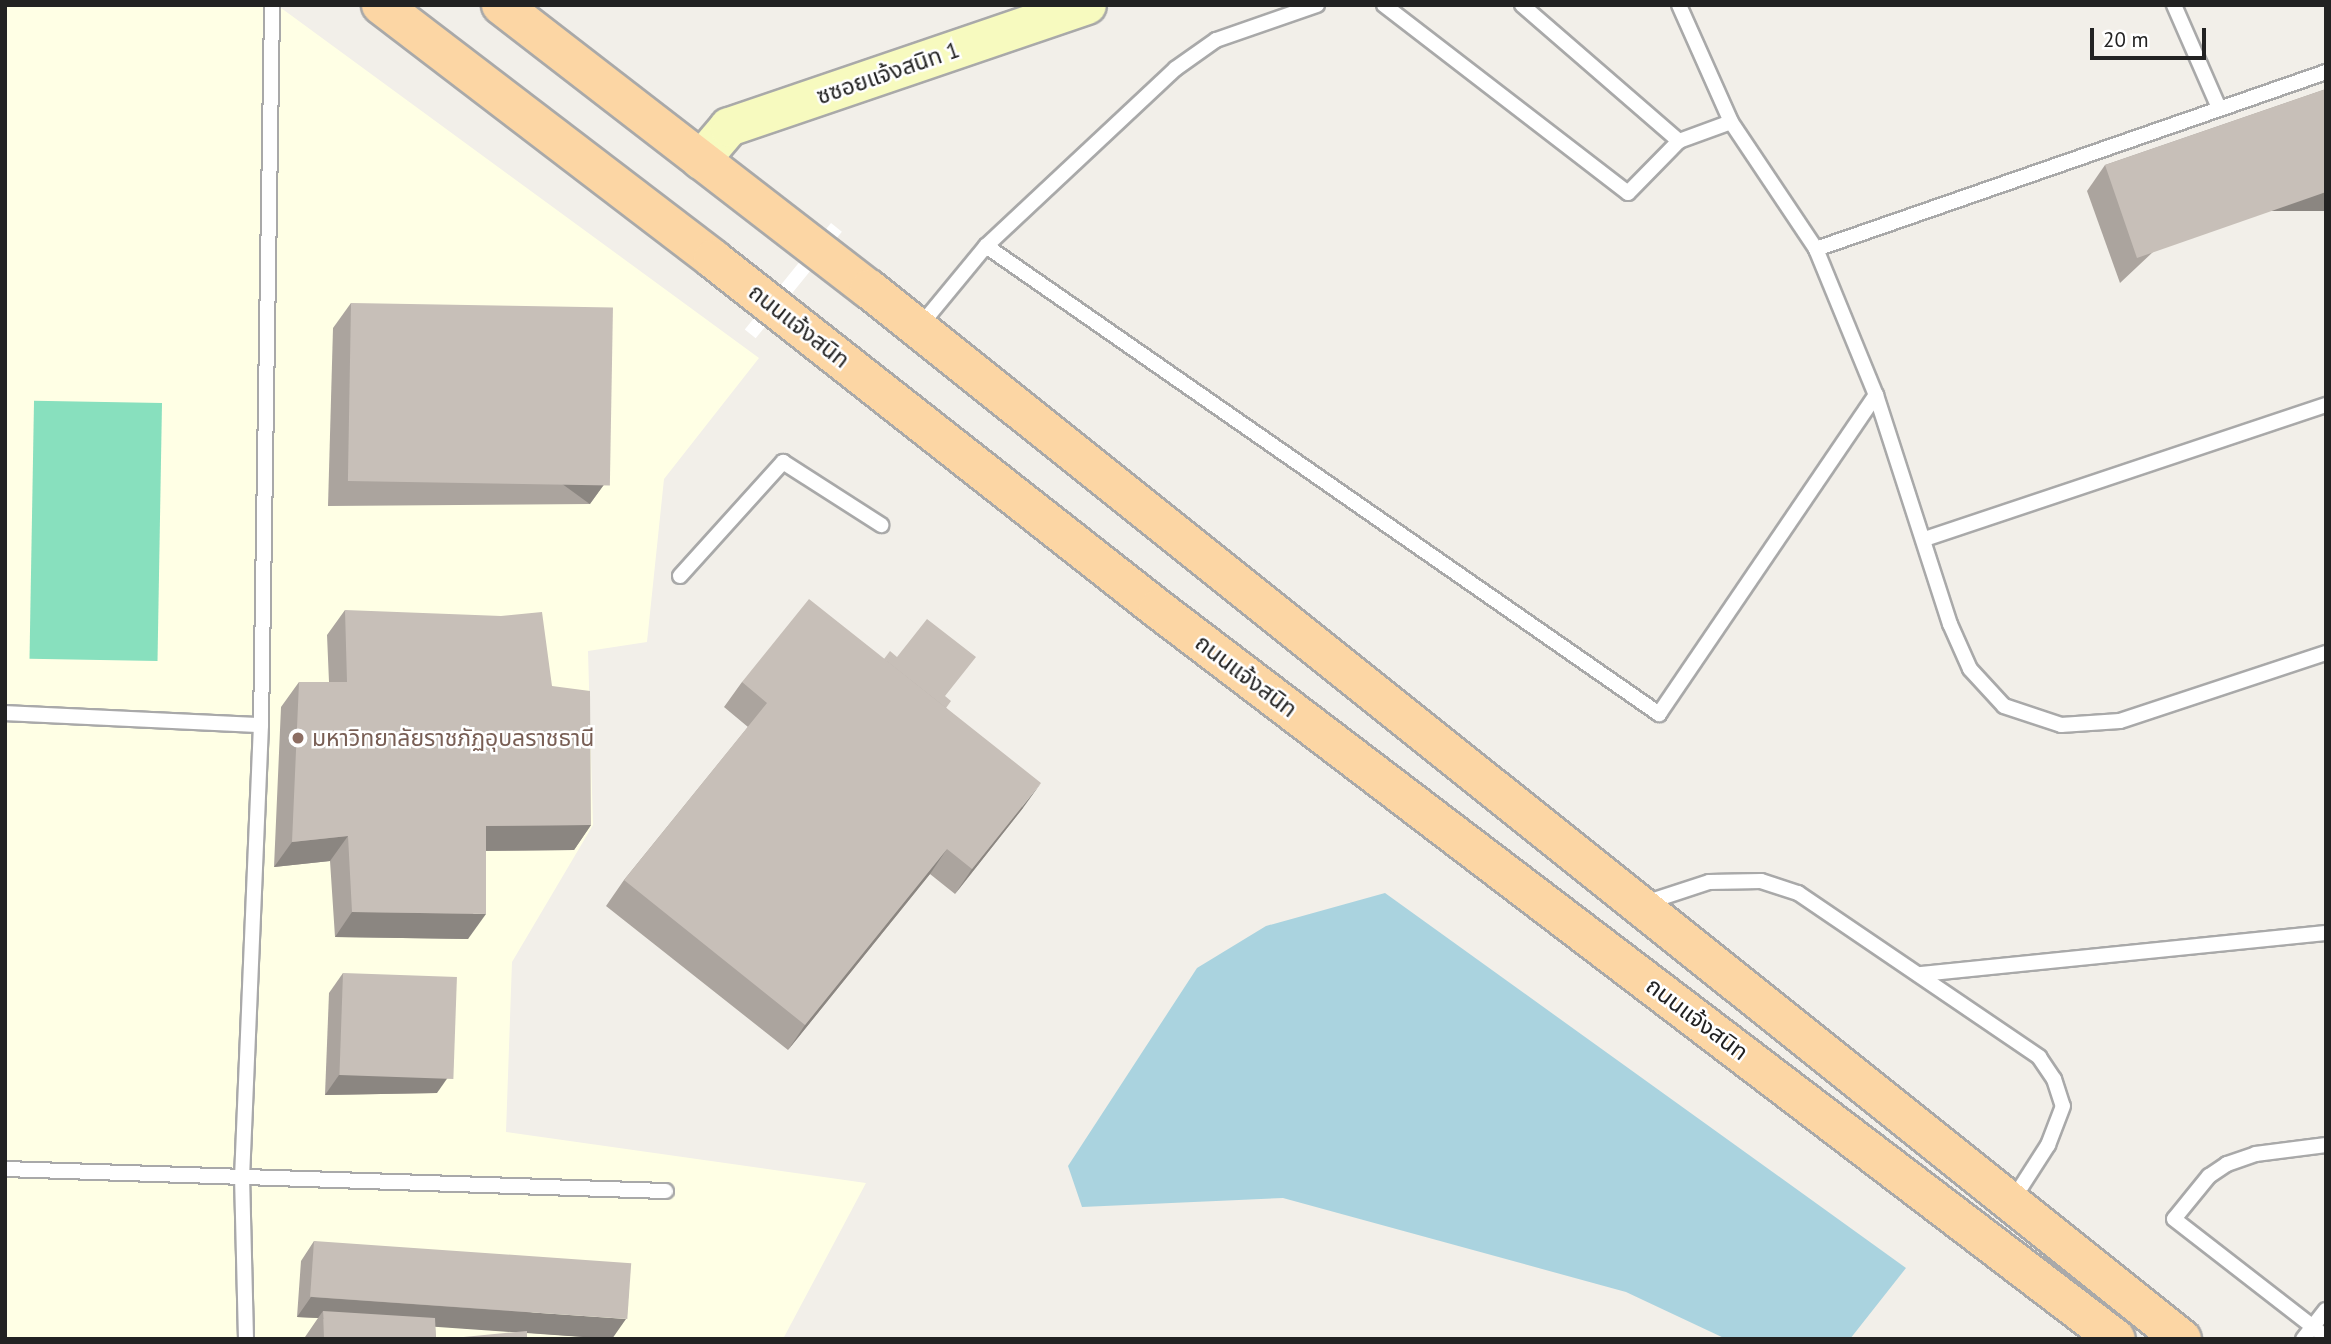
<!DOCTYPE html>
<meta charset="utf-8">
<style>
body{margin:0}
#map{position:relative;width:2331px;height:1344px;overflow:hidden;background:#f2efe9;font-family:"PT Sans","Noto Sans Thai",sans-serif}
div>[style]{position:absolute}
.education>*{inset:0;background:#ffffe5}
.pitch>*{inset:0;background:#88e0be;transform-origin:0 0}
.water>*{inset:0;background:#aad3df}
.pier>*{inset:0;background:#fff;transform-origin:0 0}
.roads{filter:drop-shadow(2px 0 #a9a9a9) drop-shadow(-2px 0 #a9a9a9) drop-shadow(0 2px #a9a9a9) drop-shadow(0 -2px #a9a9a9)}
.lane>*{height:14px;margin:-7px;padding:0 7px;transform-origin:7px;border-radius:7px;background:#fff}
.secondary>*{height:38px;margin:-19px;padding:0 19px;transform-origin:19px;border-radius:19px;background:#f7fabf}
.primary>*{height:38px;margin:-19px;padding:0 19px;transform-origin:19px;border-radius:19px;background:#fcd6a4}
.wall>*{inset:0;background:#aba49e}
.shaded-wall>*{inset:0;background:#8b8681;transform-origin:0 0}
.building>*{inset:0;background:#c7bfb8;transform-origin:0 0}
.dots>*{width:19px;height:19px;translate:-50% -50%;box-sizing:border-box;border:4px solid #fff;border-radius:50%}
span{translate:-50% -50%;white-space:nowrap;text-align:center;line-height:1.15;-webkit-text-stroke:5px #fff;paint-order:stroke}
.street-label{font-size:23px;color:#222}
.education-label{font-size:23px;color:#785e54}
.left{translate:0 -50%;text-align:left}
.frame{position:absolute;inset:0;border:7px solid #222;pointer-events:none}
.scale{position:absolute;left:2090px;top:28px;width:116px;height:32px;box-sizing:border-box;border:4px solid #222;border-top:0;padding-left:9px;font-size:21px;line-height:24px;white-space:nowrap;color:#222;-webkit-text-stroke:5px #fff;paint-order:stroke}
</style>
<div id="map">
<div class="education">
<i style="clip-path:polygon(5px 5px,277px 5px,759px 358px,664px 479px,647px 642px,588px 651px,593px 825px,512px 962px,506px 1132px,866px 1183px,783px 1339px,5px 1339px)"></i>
</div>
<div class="pitch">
<i style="left:162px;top:403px;width:258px;height:128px;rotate:91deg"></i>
</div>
<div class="water">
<i style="clip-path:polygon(1385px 893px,1906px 1268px,1850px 1339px,1726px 1339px,1626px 1292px,1283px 1198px,1082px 1207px,1068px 1166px,1197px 968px,1266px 926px)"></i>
</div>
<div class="pier">
<i style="left:831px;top:223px;width:14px;height:137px;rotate:39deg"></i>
</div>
<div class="roads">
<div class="lane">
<i style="left:1384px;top:5px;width:308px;rotate:37.6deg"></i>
<i style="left:1628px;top:193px;width:73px;rotate:-45.6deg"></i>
<i style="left:1679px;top:141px;width:55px;rotate:-20.1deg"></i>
<i style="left:1522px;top:5px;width:208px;rotate:40.9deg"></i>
<i style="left:1679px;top:5px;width:128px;rotate:66deg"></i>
<i style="left:1731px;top:122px;width:153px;rotate:56.2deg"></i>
<i style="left:1816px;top:249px;width:158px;rotate:67.7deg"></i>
<i style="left:1876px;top:395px;width:241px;rotate:72.1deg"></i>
<i style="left:1950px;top:624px;width:49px;rotate:66deg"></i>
<i style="left:1970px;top:669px;width:50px;rotate:47.4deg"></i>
<i style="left:2004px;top:706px;width:60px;rotate:18.4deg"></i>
<i style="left:2061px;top:725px;width:59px;rotate:-3.9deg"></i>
<i style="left:2120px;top:721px;width:217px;rotate:-18.3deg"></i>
<i style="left:2174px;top:5px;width:112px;rotate:66.4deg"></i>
<i style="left:986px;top:246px;width:820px;rotate:34.81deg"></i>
<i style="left:1659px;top:714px;width:386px;rotate:-55.8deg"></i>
<i style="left:1816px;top:249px;width:540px;rotate:-19.14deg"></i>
<i style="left:920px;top:326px;width:104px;rotate:-50.5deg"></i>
<i style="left:986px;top:246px;width:259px;rotate:-43.1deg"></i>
<i style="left:1175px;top:69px;width:50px;rotate:-35.3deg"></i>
<i style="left:1216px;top:40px;width:107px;rotate:-19.1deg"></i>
<i style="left:1925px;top:539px;width:423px;rotate:-18.5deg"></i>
<i style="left:680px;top:576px;width:154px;rotate:-47.9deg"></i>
<i style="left:783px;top:462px;width:117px;rotate:32.7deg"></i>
<i style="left:5px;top:713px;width:256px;rotate:2.7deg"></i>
<i style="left:1645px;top:903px;width:67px;rotate:-18.2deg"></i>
<i style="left:1709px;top:882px;width:52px;rotate:-1.1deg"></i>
<i style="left:1761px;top:881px;width:39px;rotate:18deg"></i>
<i style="left:1798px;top:893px;width:292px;rotate:34.2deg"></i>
<i style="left:2039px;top:1057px;width:27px;rotate:56deg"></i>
<i style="left:2054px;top:1079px;width:28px;rotate:72deg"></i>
<i style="left:2063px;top:1106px;width:42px;rotate:111deg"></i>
<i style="left:2048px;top:1145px;width:67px;rotate:122.7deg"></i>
<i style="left:1921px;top:974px;width:407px;rotate:-5.8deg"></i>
<i style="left:2326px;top:1145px;width:71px;rotate:172.7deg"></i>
<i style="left:2256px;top:1154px;width:31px;rotate:161deg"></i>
<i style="left:2227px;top:1164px;width:22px;rotate:146deg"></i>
<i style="left:2209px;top:1176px;width:55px;rotate:129.1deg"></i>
<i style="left:2174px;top:1219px;width:192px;rotate:37.8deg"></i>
<i style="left:5px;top:1169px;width:661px;rotate:1.91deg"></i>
<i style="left:246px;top:1339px;width:161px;rotate:-91.4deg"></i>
<i style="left:242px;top:1178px;width:453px;rotate:-87.6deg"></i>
<i style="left:261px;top:725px;width:720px;rotate:-89.12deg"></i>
<i style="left:2303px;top:1339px;width:37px;rotate:-52deg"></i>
</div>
<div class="secondary">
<i style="left:701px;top:160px;width:43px;rotate:-49.7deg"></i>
<i style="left:729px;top:127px;width:378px;rotate:-18.8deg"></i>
</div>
<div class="primary">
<i style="left:381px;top:5px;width:418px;rotate:37.4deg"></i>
<i style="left:713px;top:259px;width:566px;rotate:38.19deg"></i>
<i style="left:1158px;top:609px;width:1204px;rotate:37.31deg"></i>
<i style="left:501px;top:5px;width:465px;rotate:37.7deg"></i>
<i style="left:869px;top:289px;width:1681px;rotate:38.65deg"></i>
</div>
</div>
<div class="wall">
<i style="clip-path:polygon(2326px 89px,2120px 283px,2087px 191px,2105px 165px)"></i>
<i style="clip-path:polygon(351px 303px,608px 479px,590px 504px,328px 506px,333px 328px)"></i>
<i style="clip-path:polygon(345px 610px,552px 686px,591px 825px,574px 850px,486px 851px,468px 939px,335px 937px,330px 861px,274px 867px,281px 707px,299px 682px,329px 682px,327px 635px)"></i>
<i style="clip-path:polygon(884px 659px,945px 696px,946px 708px,1023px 808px,955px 894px,930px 874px,788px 1050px,606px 906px,624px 880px,748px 727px,724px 707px,742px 682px)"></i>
<i style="clip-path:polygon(343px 973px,437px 1093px,325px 1095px,329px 993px)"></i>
<i style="clip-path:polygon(314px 1241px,612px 1339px,435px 1326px,436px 1339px,305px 1339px,305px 1337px,318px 1318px,297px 1317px,301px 1261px)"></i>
</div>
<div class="shaded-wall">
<i style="left:2326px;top:192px;width:19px;height:200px;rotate:90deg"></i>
<i style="left:608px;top:479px;width:31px;height:262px;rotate:126deg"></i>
<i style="clip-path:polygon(1041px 783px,1023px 808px,955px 894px,972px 869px)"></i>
<i style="clip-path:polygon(591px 825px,574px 850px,469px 851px,486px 826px)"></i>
<i style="clip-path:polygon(348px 836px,330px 861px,274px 867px,292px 842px)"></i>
<i style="clip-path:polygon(947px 849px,930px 874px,788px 1050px,805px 1025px)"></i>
<i style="clip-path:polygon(352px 912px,486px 914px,468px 939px,335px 937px)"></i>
<i style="clip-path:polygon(451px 1073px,437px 1093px,325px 1095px,339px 1075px)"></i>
<i style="clip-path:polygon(311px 1297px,626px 1319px,612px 1339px,323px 1319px,323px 1311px,318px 1318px,297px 1317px)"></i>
</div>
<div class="building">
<i style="clip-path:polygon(2326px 89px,2326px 192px,2137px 258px,2105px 165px)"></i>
<i style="left:351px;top:303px;width:262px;height:178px;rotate:1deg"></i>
<i style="clip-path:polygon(809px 599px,1041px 783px,972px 869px,947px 849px,805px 1025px,624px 880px,767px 703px,742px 682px)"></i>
<i style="clip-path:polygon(345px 610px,501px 616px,542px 612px,552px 686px,590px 691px,591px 825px,486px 826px,486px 914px,352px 912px,348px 836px,292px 842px,299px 682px,347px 682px)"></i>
<i style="clip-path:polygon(927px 619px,976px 657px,945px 696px,951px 701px,946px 708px,884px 659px,890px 651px,897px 657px)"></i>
<i style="left:343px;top:973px;width:114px;height:102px;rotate:2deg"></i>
<i style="left:314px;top:1241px;width:318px;height:56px;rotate:4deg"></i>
<i style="clip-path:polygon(323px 1311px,435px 1318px,436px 1339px,324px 1339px)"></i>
<i style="clip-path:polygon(527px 1331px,527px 1339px,443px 1339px)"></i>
</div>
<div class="dots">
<i style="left:298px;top:738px;background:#8d6e63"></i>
</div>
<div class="street-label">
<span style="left:888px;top:73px;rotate:-19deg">ซซอยแจ้งสนิท 1</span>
<span style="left:799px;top:326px;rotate:38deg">ถนนแจ้งสนิท</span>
<span style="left:1246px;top:676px;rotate:37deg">ถนนแจ้งสนิท</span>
<span style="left:1697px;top:1019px;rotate:37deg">ถนนแจ้งสนิท</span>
</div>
<div class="education-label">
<span class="left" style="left:312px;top:738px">มหาวิทยาลัยราชภัฏอุบลราชธานี</span>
</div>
<div class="frame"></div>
<div class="scale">20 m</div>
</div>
